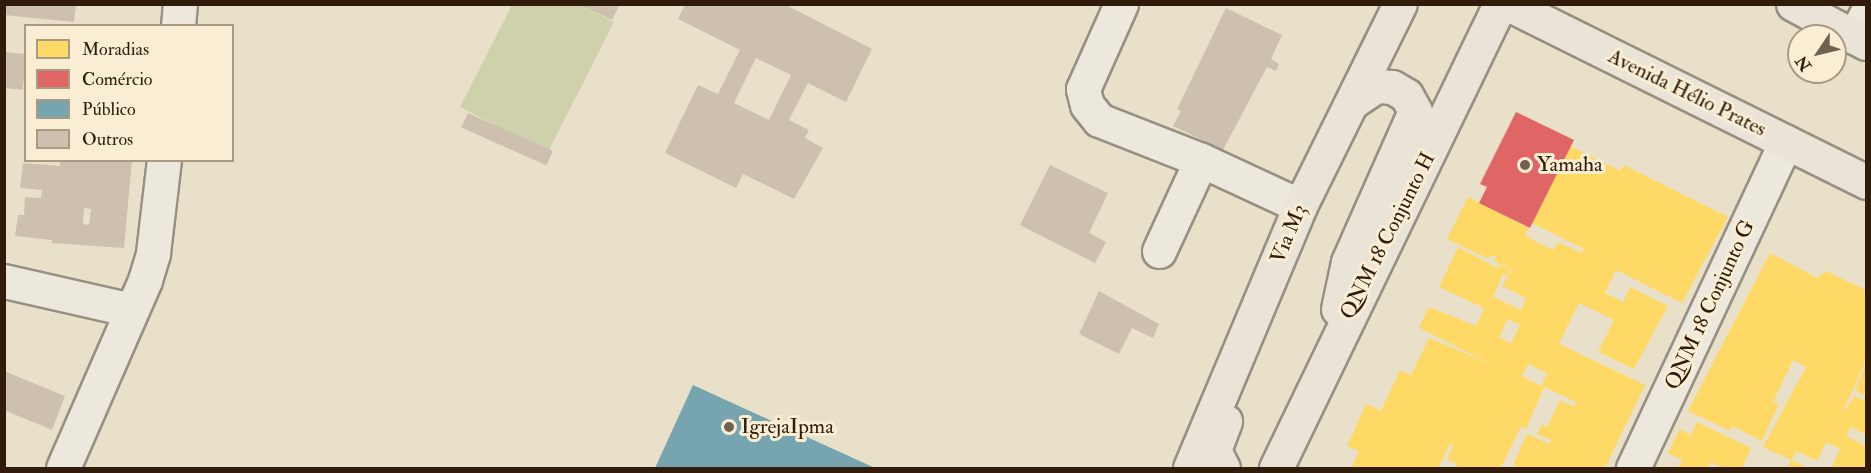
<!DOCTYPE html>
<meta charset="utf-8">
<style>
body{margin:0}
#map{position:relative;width:1871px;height:473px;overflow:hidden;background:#e9e0ca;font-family:"IM FELL Double Pica",serif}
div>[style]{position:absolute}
.green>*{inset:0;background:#ced1ac}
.homes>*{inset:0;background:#ffd966}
.shops>*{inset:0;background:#e06666}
.public>*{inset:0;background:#76a5af}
.building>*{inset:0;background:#cec0ae;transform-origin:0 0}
.roads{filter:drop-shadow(2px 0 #978f81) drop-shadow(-2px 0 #978f81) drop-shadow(0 2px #978f81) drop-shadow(0 -2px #978f81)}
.minor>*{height:33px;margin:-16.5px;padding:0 16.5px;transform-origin:16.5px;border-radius:16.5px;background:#ece8dd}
.major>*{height:33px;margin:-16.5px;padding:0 16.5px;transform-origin:16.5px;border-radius:16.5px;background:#e9e3d8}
.dots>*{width:16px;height:16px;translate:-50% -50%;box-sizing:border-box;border:3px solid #f9eed4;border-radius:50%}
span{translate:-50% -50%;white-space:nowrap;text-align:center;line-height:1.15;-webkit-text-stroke:6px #f9eed4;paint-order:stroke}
.street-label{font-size:21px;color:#311c0b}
.poi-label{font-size:21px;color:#311c0b}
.left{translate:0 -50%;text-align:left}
.frame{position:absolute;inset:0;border:6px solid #311c0b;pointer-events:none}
.legend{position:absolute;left:24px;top:24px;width:210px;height:138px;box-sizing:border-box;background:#f9eed4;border:2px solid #a99a84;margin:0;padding:8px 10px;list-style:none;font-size:18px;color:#311c0b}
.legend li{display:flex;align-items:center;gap:12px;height:30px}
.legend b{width:30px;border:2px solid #a99a84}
.north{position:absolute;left:1787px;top:24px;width:60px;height:60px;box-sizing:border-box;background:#f9eed4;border:2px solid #a99a84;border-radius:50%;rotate:235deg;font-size:16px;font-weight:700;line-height:24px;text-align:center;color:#311c0b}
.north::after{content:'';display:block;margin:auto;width:21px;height:27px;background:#71614e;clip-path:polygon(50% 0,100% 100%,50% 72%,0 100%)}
</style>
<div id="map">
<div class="green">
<i style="clip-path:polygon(512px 5px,580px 5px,614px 22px,548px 152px,460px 107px)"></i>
</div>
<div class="homes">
<i style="clip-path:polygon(evenodd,1570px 146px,1621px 171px,1624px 165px,1728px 217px,1682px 303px,1616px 270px,1605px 293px,1623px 302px,1630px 287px,1668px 306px,1634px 369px,1598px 352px,1614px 320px,1579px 303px,1559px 344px,1645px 385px,1605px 468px,1517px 468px,1513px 465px,1527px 434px,1549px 444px,1551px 440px,1537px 434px,1542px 424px,1547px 427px,1560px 400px,1574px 407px,1576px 402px,1544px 387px,1526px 429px,1521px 426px,1501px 468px,1455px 468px,1457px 464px,1447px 459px,1453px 445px,1450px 444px,1438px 468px,1351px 468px,1359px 451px,1347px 446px,1366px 404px,1381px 411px,1400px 370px,1411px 375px,1429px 338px,1489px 363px,1419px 328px,1429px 307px,1476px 326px,1484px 308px,1439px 287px,1458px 247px,1497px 268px,1499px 265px,1510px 270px,1508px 276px,1503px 274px,1493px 297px,1521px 310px,1526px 298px,1502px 286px,1512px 270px,1494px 261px,1496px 257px,1491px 255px,1489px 259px,1447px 239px,1468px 197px,1529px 228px,1525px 236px,1553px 250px,1558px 242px,1581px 253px,1584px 249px,1532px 223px,1570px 146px,1508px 319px,1520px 325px,1511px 343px,1499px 337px,1508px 319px,1570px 146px,1528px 364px,1547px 373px,1541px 386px,1522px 376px,1528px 364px)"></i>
<i style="clip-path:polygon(1770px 253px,1817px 278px,1826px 271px,1866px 290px,1866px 360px,1842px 414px,1855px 396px,1866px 401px,1866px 435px,1851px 427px,1846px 436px,1866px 446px,1866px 468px,1831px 468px,1840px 449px,1826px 442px,1817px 461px,1796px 451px,1792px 460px,1808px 468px,1788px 468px,1791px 460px,1763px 447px,1806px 367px,1793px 360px,1773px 402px,1779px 404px,1762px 441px,1732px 426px,1730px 431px,1688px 411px)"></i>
<i style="clip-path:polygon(1866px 363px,1866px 396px,1855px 391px)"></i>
<i style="clip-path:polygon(1697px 422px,1751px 448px,1742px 468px,1724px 468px,1711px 462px,1708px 468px,1678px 468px,1682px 460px,1668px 453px,1680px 429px,1691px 435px)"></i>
</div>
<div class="shops">
<i style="clip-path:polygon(1516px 112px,1574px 140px,1530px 228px,1479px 203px,1487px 187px,1480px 184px)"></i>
</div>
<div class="public">
<i style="clip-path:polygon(693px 385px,875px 468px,655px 468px)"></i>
</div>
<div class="building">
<i style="clip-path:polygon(4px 4px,76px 4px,74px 22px,4px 15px)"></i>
<i style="clip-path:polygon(578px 4px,616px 4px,619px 6px,612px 20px)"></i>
<i style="clip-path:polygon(evenodd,685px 4px,784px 4px,872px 49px,846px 102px,808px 83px,789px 120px,809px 130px,805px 138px,823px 148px,794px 199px,743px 174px,736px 188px,665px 153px,698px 85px,718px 94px,740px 50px,678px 19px,685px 4px,756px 58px,791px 75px,769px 120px,734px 103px,756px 58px)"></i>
<i style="clip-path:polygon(1226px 8px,1282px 35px,1271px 59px,1279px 64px,1276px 71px,1267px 67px,1223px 150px,1173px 126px,1181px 111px,1177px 109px)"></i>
<i style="left:4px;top:52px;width:22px;height:36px;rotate:5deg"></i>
<i style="left:468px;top:113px;width:93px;height:16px;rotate:24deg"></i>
<i style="clip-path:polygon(evenodd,60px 160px,132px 160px,124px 248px,52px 243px,52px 240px,15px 236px,18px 215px,24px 215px,25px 197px,41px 198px,42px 190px,20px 188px,23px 163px,60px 166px,60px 160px,84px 208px,91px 209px,89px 225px,83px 224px,84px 208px)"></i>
<i style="clip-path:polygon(1050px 165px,1108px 193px,1089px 233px,1106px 242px,1095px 263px,1020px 225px)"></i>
<i style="clip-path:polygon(1099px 291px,1159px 324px,1153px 338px,1132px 328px,1119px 354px,1079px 334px)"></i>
<i style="clip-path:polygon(4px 371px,65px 396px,52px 430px,4px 410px)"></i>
</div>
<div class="roads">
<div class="minor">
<i style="left:1121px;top:4px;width:93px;rotate:114.1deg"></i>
<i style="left:1083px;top:89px;width:16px;rotate:76deg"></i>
<i style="left:1087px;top:105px;width:19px;rotate:51deg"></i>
<i style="left:1099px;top:120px;width:110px;rotate:21.4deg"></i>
<i style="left:178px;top:26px;width:22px;rotate:-85deg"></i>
<i style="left:1854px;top:37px;width:26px;rotate:-62deg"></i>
<i style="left:1159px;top:251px;width:100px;rotate:-65.2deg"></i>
<i style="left:1201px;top:160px;width:109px;rotate:24.9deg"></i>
<i style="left:4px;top:281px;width:131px;rotate:12.8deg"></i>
<i style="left:63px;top:468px;width:205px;rotate:-66.4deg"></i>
<i style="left:145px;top:280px;width:28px;rotate:-73deg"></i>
<i style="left:153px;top:253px;width:94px;rotate:-83.3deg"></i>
<i style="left:1633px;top:468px;width:360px;rotate:-64.9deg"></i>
</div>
<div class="major">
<i style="left:1508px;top:4px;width:400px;rotate:26.4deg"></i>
<i style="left:1793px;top:4px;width:83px;rotate:28.1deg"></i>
<i style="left:1338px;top:309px;width:48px;rotate:-78deg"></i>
<i style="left:1348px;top:262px;width:165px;rotate:-66.1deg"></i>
<i style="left:1415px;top:111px;width:18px;rotate:-119deg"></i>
<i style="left:1406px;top:95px;width:16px;rotate:-150deg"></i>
<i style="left:1392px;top:87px;width:16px;rotate:-176deg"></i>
<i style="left:1376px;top:86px;width:27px;rotate:146deg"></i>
<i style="left:1190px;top:468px;width:284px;rotate:-67.2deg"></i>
<i style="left:1300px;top:206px;width:225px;rotate:-63.7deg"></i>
<i style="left:1223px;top:468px;width:20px;rotate:-117deg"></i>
<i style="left:1214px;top:450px;width:31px;rotate:-69deg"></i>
<i style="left:1276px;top:468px;width:515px;rotate:-64.23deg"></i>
</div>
</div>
<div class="dots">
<i style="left:1525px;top:165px;background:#71614e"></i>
<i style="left:729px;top:427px;background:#71614e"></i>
</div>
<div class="street-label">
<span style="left:1687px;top:93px;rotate:26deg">Avenida Hélio Prates</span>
<span style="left:1289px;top:234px;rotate:-67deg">Via M3</span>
<span style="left:1388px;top:236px;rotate:-63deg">QNM 18 Conjunto H</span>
<span style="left:1710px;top:305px;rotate:-65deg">QNM 18 Conjunto G</span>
</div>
<div class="poi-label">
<span class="left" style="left:1537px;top:165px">Yamaha</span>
<span class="left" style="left:741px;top:427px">IgrejaIpma</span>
</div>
<div class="frame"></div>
<ul class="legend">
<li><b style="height:16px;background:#ffd966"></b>Moradias</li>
<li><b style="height:16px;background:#e06666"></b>Comércio</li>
<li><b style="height:16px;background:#76a5af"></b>Público</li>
<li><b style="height:16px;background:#cec0ae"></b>Outros</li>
</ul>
<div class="north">N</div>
</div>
